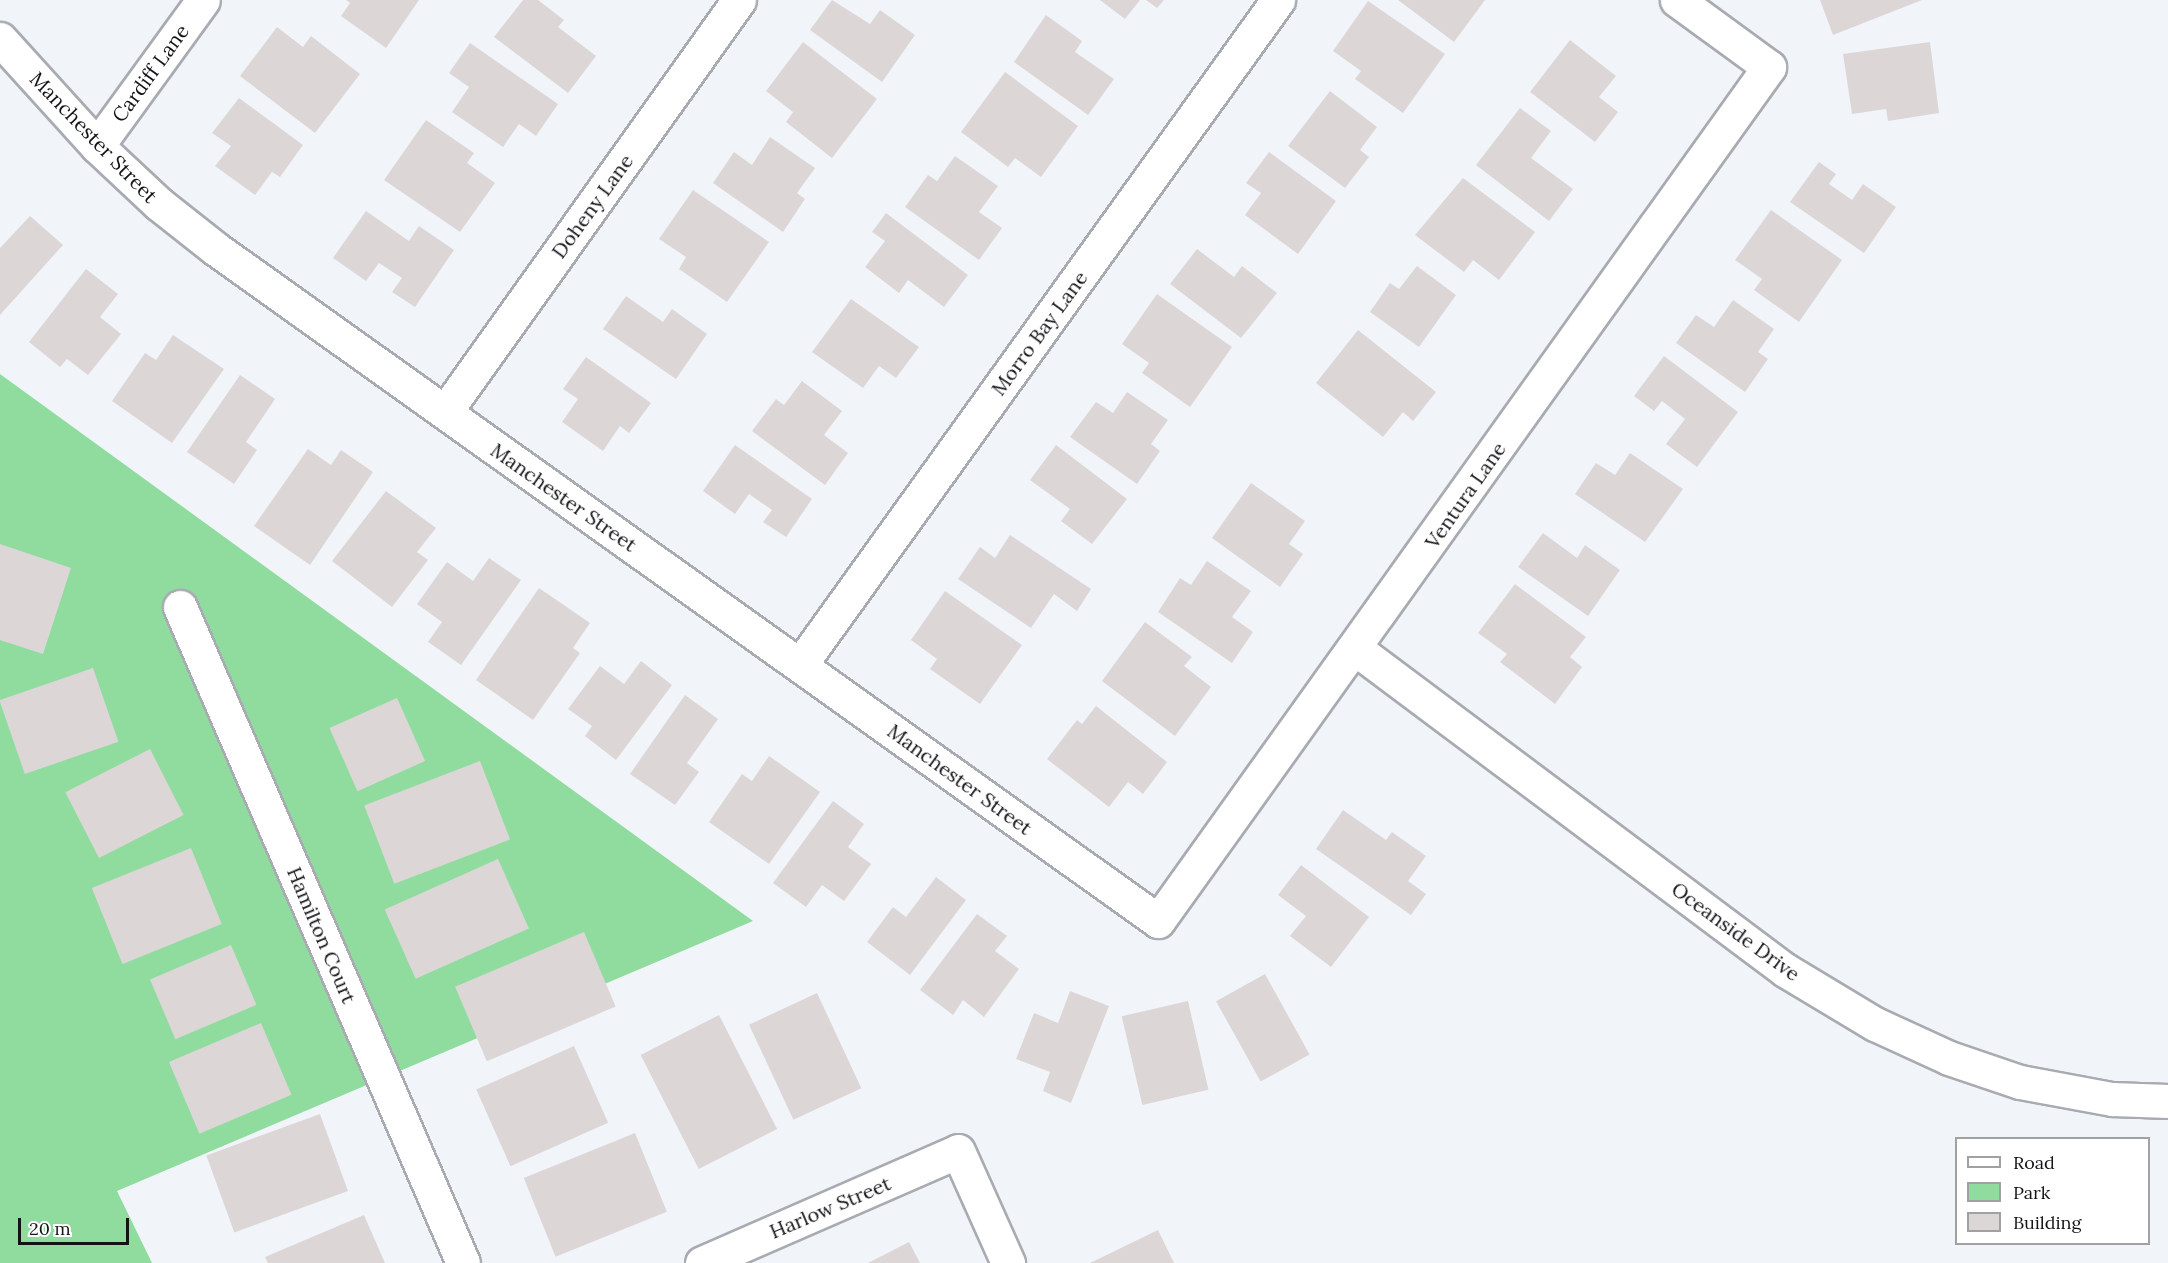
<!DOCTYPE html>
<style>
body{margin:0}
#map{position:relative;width:2168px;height:1263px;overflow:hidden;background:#f1f5fa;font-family:Lora,serif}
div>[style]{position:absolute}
.green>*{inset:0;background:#90dc9f}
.building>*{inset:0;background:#ddd6d7;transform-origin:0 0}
.roads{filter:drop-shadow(2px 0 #a8abb1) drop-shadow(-2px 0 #a8abb1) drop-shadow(0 2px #a8abb1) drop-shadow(0 -2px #a8abb1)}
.street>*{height:33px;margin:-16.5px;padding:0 16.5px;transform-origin:16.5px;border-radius:16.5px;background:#fff}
span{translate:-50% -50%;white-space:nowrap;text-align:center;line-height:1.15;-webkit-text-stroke:4.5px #fff;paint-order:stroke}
.street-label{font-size:20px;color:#131416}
.legend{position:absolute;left:1955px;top:1137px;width:195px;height:108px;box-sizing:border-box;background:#fff;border:2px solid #a1a1a2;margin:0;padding:8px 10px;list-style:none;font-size:18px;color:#131416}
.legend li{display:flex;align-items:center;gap:12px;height:30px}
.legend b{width:30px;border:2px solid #a1a1a2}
.scale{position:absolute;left:18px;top:1218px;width:111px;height:27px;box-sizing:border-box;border:3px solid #131416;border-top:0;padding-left:8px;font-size:18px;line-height:21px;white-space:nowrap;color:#131416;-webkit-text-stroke:4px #fff;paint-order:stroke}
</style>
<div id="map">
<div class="green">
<i style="clip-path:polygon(0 374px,753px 921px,117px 1191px,152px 1263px,0 1263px)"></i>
</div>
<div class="building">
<i style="clip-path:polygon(346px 0,419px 0,386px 48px,341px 16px,350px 3px)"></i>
<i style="clip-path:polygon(523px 0,538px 0,564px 20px,558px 27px,596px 56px,568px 93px,494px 37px)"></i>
<i style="clip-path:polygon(832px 0,870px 24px,880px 10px,915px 35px,882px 82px,810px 30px)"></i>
<i style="clip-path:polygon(1100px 0,1140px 0,1125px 19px)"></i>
<i style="clip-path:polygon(1146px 0,1164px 0,1157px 8px)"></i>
<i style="clip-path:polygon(1398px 0,1485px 0,1454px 42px)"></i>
<i style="clip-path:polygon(1820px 0,1922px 0,1833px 35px)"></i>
<i style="clip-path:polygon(1368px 1px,1445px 54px,1403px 113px,1355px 79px,1361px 71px,1333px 51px)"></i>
<i style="clip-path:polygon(1046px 15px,1082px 41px,1075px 52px,1114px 79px,1088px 115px,1014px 62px)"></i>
<i style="clip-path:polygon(277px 27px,303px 47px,311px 36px,360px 74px,315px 133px,240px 76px)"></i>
<i style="clip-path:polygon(1570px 40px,1616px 76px,1599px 97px,1618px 112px,1595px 142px,1530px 92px)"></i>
<i style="clip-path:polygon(803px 42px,877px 99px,832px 158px,786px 122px,793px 112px,766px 91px)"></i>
<i style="clip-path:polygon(1930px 42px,1939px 113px,1888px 121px,1886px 109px,1852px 114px,1843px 54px)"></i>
<i style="clip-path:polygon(470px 43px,558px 104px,536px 136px,519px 124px,503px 147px,452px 112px,469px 87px,449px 73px)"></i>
<i style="clip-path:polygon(1005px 72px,1078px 126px,1041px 177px,1015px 158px,1008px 167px,961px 132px)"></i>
<i style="clip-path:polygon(1330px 91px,1377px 127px,1360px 150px,1369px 157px,1345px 188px,1288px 146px)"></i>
<i style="clip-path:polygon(239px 98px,303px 145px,280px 177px,272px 172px,255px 195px,215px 166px,231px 146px,212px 133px)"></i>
<i style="clip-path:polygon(1520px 108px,1551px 131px,1531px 158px,1573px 189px,1549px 221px,1476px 165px)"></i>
<i style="clip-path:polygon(426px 120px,474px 153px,467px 163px,495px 183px,460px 232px,384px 180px)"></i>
<i style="clip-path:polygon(770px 137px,815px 168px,797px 193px,805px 199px,783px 232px,713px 183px,734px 152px,752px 165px)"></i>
<i style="clip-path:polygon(1269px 152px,1336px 201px,1298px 254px,1245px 215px,1261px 193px,1246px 183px)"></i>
<i style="clip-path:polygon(955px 156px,998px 186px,979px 212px,1002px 228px,979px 260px,905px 207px,928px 175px,937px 181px)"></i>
<i style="clip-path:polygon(1819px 162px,1836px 174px,1829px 184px,1852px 200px,1863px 184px,1896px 207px,1864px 253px,1790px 202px)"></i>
<i style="clip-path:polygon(1463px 178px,1535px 232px,1499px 280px,1473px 260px,1464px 272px,1415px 235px)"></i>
<i style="clip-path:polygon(693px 190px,769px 242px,727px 302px,679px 269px,686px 257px,659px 239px)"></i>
<i style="clip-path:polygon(1771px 210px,1842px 260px,1799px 322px,1754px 290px,1762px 279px,1735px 260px)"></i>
<i style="clip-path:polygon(366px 211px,409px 241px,419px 226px,454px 250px,415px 307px,392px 292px,402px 278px,379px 263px,366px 281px,333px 258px)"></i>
<i style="clip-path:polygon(886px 213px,968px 275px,944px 307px,908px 280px,899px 293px,865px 267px,885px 241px,872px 232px)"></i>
<i style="clip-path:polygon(30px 216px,63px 245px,0 315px,0 248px)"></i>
<i style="clip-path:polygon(1197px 249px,1234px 277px,1242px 266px,1277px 293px,1241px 338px,1170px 284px)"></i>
<i style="clip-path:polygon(1417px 266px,1456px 295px,1419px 347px,1370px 312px,1390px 283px,1399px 289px)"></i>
<i style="clip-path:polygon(86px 269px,118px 294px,100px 317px,121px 334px,88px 375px,67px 359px,60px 367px,29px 342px)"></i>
<i style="clip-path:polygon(1157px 294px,1232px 347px,1190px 407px,1142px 373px,1149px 363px,1122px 344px)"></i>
<i style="clip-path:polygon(626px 296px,663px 322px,672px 309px,707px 334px,676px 379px,603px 329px)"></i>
<i style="clip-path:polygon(851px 299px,919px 347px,896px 378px,879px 366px,863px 388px,812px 352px)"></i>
<i style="clip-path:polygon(1733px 300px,1774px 329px,1758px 352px,1768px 359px,1745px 392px,1676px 343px,1696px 315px,1714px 327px)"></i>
<i style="clip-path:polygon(1358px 330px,1436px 392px,1413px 421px,1403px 412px,1383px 437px,1316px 383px)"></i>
<i style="clip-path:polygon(173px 335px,224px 369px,172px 443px,112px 401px,145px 353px,156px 360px)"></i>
<i style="clip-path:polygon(1664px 356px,1738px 412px,1697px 467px,1666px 444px,1685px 419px,1662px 401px,1654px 411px,1634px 396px)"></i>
<i style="clip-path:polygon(586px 357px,651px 403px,629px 433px,620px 426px,603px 451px,562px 422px,578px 399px,563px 389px)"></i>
<i style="clip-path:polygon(240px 375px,275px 399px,246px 442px,257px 450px,234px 484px,187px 452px)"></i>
<i style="clip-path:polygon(802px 381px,842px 411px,824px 435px,848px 453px,825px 485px,752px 431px,776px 399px,784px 405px)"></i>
<i style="clip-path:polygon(1127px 392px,1168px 420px,1151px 444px,1160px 451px,1137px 484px,1070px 437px,1096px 402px,1113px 413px)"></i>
<i style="clip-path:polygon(735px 445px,812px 499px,786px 537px,763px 522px,772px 510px,749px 494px,735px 514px,703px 491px)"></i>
<i style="clip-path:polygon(1056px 445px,1127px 499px,1092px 544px,1061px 521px,1070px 509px,1030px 480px)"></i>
<i style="clip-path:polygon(308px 449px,331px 465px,341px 450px,373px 472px,310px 565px,254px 526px)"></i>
<i style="clip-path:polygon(1630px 453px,1683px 489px,1645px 542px,1575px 494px,1596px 463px,1615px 475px)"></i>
<i style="clip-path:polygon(1251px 483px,1305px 521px,1289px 544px,1303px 554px,1280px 587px,1212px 538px)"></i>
<i style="clip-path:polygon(386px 491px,436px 528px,417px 552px,428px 560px,392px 607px,332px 561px)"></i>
<i style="clip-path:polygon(1543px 533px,1577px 558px,1585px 545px,1620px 570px,1588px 616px,1518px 567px)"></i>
<i style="clip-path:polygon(1010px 535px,1091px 589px,1077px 611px,1054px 594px,1031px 628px,958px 579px,980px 547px,995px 558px)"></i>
<i style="clip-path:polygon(0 544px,71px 568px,43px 654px,0 640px)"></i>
<i style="clip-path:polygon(489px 558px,521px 580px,461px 665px,428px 642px,442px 622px,417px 604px,447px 562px,473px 581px)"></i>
<i style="clip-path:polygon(1207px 561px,1251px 591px,1232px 617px,1253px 632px,1232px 663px,1158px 612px,1180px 578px,1191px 585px)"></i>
<i style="clip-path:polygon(1515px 584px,1586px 637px,1570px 657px,1582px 667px,1555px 704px,1500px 662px,1507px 654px,1478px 633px)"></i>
<i style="clip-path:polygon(539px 588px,590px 623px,573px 648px,580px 653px,533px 720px,476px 680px)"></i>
<i style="clip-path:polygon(945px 591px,1022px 645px,980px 704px,930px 669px,937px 659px,911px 640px)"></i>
<i style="clip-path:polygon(1145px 622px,1192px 657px,1184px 666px,1211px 687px,1175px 736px,1102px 681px)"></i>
<i style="clip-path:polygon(641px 661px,672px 685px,616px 760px,585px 736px,592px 726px,568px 709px,600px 666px,624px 684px)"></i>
<i style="left:93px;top:668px;width:78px;height:99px;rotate:71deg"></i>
<i style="clip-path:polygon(685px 695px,718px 719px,687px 763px,699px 772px,675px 805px,630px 774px)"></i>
<i style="left:397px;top:698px;width:69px;height:74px;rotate:66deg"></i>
<i style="clip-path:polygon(1096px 706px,1167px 762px,1143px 794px,1128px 782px,1109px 807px,1047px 759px,1077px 720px,1082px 724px)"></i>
<i style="left:150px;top:749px;width:74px;height:95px;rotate:63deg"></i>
<i style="clip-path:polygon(769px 756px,820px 792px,769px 864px,709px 822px,742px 774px,752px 781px)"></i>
<i style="left:480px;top:761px;width:84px;height:124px;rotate:69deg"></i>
<i style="clip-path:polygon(833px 801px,864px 824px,848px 847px,871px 864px,844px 901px,822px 885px,806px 907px,773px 883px)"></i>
<i style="clip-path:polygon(1343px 810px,1386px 840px,1392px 832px,1426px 856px,1408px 881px,1426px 894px,1411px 915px,1316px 849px)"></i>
<i style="left:191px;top:848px;width:82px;height:107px;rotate:68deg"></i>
<i style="left:498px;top:859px;width:76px;height:124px;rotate:66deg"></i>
<i style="clip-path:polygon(1301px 865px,1369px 917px,1331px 967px,1290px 936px,1306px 916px,1278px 895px)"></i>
<i style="clip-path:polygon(936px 877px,966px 900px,910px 975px,867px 942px,893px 907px,906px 917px)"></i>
<i style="clip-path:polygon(977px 914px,1007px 936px,995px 951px,1019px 969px,984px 1017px,963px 1000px,953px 1015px,920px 990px)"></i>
<i style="left:584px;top:932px;width:81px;height:140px;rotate:67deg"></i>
<i style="left:231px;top:945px;width:65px;height:88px;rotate:67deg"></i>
<i style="left:1265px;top:974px;width:92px;height:56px;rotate:61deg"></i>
<i style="clip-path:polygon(1070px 991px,1109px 1006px,1071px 1103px,1043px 1091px,1050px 1072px,1016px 1059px,1034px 1013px,1058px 1023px)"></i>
<i style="left:817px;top:993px;width:105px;height:75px;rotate:65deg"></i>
<i style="left:1188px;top:1001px;width:91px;height:68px;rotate:77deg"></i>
<i style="left:719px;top:1015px;width:128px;height:88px;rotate:63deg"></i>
<i style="left:261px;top:1023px;width:78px;height:100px;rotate:67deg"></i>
<i style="left:574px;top:1046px;width:84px;height:107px;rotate:66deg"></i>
<i style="left:320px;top:1114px;width:82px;height:121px;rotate:70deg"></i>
<i style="left:635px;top:1133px;width:85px;height:120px;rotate:68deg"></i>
<i style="clip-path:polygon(364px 1215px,385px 1263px,268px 1263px,265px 1257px)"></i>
<i style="clip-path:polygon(1158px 1230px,1174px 1263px,1090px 1263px)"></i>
<i style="clip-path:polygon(909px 1242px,920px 1263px,868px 1263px)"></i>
</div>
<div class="roads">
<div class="street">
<i style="left:0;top:39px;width:144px;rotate:47.8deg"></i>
<i style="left:97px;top:146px;width:85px;rotate:43.1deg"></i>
<i style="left:159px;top:204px;width:73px;rotate:38.3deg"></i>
<i style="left:216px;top:249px;width:1157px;rotate:35.5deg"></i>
<i style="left:1158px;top:921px;width:1050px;rotate:-54.42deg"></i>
<i style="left:1769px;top:67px;width:114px;rotate:-143.9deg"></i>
<i style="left:97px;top:146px;width:180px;rotate:-54deg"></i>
<i style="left:445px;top:412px;width:506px;rotate:-54.49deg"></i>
<i style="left:180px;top:607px;width:714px;rotate:66.66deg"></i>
<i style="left:1356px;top:649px;width:536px;rotate:36.81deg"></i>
<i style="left:1785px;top:970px;width:105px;rotate:31deg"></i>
<i style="left:1875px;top:1024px;width:81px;rotate:24.7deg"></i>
<i style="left:1949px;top:1058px;width:75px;rotate:18.7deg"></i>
<i style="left:2020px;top:1082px;width:94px;rotate:10.5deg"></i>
<i style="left:2112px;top:1099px;width:56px;rotate:2deg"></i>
<i style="left:800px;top:665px;width:819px;rotate:-54.29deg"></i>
<i style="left:702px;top:1263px;width:279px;rotate:-23.6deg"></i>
<i style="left:958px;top:1151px;width:123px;rotate:65.9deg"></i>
</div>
</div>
<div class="street-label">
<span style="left:150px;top:73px;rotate:-54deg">Cardiff Lane</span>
<span style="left:94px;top:137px;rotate:46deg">Manchester Street</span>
<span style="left:592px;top:206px;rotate:-54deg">Doheny Lane</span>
<span style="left:1039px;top:333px;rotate:-54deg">Morro Bay Lane</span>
<span style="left:1465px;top:495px;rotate:-55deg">Ventura Lane</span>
<span style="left:564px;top:497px;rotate:35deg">Manchester Street</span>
<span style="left:960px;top:779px;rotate:36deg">Manchester Street</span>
<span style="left:1736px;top:931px;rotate:36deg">Oceanside Drive</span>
<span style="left:322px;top:935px;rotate:67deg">Hamilton Court</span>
<span style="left:830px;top:1207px;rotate:-23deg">Harlow Street</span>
</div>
<ul class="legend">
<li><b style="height:8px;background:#fff"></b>Road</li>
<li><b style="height:16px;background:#90dc9f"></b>Park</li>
<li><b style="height:16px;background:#ddd6d7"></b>Building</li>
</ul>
<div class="scale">20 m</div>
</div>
